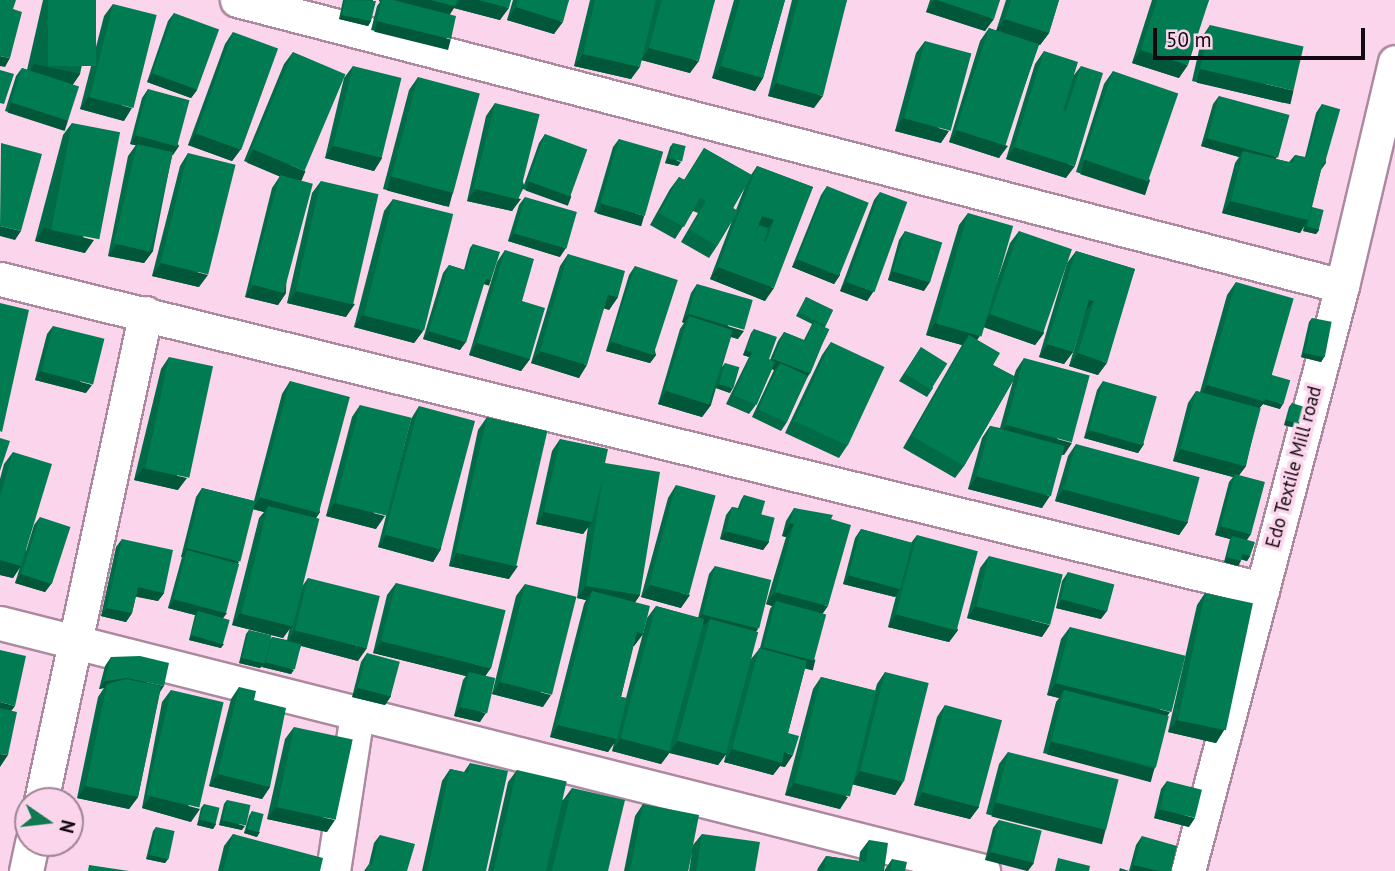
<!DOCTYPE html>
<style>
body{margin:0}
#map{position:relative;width:1395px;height:871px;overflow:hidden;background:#fbd5ec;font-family:"PT Sans",sans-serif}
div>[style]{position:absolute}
.roads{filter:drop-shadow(2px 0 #ab899e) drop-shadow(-2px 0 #ab899e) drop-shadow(0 2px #ab899e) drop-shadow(0 -2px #ab899e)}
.minor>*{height:33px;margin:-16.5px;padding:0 16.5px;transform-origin:16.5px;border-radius:16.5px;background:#fff}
.wall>*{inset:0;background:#016b47}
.shaded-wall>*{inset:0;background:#015739;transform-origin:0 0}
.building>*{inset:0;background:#017c52;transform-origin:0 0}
span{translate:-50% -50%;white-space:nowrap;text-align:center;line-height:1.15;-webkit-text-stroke:7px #fbd5ec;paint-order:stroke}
.street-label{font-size:19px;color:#150911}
.north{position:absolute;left:14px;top:787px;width:70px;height:70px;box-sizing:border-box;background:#fbd5ec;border:2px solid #9f8394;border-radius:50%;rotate:104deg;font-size:19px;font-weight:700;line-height:28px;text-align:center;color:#150911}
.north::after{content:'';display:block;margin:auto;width:24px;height:32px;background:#127850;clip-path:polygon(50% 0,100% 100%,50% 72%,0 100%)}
.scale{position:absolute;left:1153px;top:28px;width:212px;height:32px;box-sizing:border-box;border:4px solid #150911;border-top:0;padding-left:9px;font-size:21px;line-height:24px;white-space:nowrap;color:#150911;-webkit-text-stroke:5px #fbd5ec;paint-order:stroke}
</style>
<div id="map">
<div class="roads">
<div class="minor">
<i style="left:237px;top:0;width:1141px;rotate:14.51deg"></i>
<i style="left:0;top:279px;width:1300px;rotate:13.8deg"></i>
<i style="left:0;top:623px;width:1014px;rotate:14.16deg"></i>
<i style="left:41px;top:801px;width:499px;rotate:-77.9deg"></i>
<i style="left:26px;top:871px;width:29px;rotate:-78deg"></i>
<i style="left:333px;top:871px;width:158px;rotate:-81.3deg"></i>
<i style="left:1188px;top:871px;width:605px;rotate:-75.25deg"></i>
<i style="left:1342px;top:286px;width:230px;rotate:-76.7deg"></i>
</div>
</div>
<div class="wall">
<i style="clip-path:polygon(43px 0,96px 0,80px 74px,73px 84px,68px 120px,62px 129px,5px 111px,16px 76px,22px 68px,27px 70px)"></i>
<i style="clip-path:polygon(343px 0,373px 0,371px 21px,368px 26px,339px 19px)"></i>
<i style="clip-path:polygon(379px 0,511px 0,500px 20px,454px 8px,450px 14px,445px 48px,371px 30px,377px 6px,380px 2px,379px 1px)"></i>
<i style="clip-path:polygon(513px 0,569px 0,554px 34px,507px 20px)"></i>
<i style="clip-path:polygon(590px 0,656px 0,650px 25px,656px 0,715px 0,690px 73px,642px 60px,631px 79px,574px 66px)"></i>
<i style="clip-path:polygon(734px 0,785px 0,763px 78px,755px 91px,712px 78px)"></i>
<i style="clip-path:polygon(792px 0,847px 0,814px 108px,768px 96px)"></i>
<i style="clip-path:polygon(930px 0,1000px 0,985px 31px,926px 12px)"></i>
<i style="clip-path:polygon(1006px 0,1059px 0,1049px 33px,1040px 45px,1039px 45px,999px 158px,949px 142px,980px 41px,989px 28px,996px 31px)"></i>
<i style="clip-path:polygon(1152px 0,1209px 0,1179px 78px,1132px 63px)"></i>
<i style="clip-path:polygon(113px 4px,124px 121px,80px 109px,104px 16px)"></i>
<i style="clip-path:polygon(174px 13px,197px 90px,191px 98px,147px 82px,168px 21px)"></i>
<i style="clip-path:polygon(1210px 25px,1284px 103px,1192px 81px,1202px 37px)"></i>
<i style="clip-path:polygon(233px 32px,241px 149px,232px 161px,188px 145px,225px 44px)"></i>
<i style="clip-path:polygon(925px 41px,941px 143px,895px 131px,916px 53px)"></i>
<i style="clip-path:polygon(1044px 51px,1074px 75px,1081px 66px,1066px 178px,1006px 159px,1035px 64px)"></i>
<i style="clip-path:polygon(293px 52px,286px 293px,278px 305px,245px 297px,272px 188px,280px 176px,244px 161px,284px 64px)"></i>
<i style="clip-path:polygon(353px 66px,382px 158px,374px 171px,325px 158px,344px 78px)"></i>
<i style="clip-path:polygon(1113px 71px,1150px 181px,1141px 193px,1076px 172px,1104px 84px)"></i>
<i style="clip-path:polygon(418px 77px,453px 193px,445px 206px,383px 189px,409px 90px)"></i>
<i style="clip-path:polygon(148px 89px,179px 146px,172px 155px,153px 251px,144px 263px,108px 256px,128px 156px,136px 145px,130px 144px,142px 98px)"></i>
<i style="clip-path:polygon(1219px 96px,1276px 159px,1289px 162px,1295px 155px,1305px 157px,1316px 113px,1322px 104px,1326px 163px,1321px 170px,1312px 207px,1319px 230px,1316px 234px,1303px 231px,1304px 226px,1300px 233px,1222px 213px,1235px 163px,1239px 157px,1201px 146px,1213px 104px)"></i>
<i style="clip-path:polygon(495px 103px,524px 185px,539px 143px,545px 134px,571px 196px,565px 204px,523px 189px,512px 211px,467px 201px,486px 116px)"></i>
<i style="clip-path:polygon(72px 123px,85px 253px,35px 241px,63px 135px)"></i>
<i style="clip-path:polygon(619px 139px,638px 225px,594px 212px,613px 147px)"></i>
<i style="clip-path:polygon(673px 143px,678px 166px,665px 163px,670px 147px)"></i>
<i style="clip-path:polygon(evenodd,704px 148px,751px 175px,757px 166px,813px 187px,765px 301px,710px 279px,732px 221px,717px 246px,709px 258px,681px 242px,698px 213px,693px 211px,675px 239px,650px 225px,670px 189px,679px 177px,684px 180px,704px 148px,745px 187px,736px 210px,733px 208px,745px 187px)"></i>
<i style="clip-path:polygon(188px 153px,199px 287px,152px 276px,180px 166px)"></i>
<i style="clip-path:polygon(321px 181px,346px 317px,287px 303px,312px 193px)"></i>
<i style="clip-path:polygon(827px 186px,840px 275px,834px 284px,792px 267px,821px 195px)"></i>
<i style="clip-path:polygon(880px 192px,873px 292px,867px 301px,840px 291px,874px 200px)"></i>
<i style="clip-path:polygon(525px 197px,560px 257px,508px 241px,519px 205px)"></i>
<i style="clip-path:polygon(393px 199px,423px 331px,414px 343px,354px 327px,384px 211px)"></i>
<i style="clip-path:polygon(968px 213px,992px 296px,1010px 243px,1019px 231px,1044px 333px,1035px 345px,983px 327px,977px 340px,993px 365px,1014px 376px,1016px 370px,1024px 358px,1064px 455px,1061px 454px,1042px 508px,968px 489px,982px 438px,990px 426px,1000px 428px,1013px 381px,964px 466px,955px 478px,903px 448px,962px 345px,926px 335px,959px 225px)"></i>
<i style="clip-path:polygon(905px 231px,924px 291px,888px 280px,899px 240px)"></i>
<i style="clip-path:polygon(473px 244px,491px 280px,488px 285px,484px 283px,460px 350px,423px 339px,443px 273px,449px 265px,464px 270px,470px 248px)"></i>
<i style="clip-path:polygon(505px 250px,522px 301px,530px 359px,521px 371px,469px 355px,497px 262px)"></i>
<i style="clip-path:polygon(1076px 251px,1135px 269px,1098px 375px,1069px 366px,1085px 313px,1073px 352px,1064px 364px,1039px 357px,1067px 263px)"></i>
<i style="clip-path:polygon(568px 254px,618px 297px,609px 310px,604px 308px,579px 378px,531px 363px,560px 266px)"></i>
<i style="clip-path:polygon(635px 266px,656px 355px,650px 363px,606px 351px,629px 275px)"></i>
<i style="clip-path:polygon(1236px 282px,1272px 375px,1280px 409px,1263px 404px,1259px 408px,1246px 466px,1239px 475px,1247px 540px,1250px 556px,1247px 561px,1241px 559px,1238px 566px,1224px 562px,1230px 539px,1215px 535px,1229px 482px,1233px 477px,1173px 461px,1188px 403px,1196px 391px,1200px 392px,1227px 295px)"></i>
<i style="clip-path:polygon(697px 284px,738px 339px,731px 337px,722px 367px,725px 363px,730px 393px,716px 388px,711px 405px,702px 417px,658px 404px,680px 329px,684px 323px,682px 322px,691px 293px)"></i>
<i style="clip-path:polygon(806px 297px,833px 310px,825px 327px,821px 347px,810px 373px,806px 379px,787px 422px,781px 431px,752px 417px,774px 370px,772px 369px,755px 406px,749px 414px,726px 404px,749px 357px,743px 355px,751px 333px,754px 329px,769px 359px,770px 360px,778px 341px,784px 332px,804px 340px,812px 324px,796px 316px)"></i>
<i style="clip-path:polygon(1312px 318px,1324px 357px,1321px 362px,1301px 357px,1309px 322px)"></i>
<i style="clip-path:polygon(53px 326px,86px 393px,35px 380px,47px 334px)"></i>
<i style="clip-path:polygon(831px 342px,847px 446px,839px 458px,785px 433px,822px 355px)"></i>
<i style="clip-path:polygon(921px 347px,933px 388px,927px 397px,899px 381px)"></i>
<i style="clip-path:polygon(169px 357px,178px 490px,134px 480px,161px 369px)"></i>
<i style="clip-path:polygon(290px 381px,320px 512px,316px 518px,301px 588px,308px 578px,358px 661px,301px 646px,291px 674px,262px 667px,263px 665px,260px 668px,239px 663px,246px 634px,249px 630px,269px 641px,272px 637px,287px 640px,290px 627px,283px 638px,232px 625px,259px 518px,264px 512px,253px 509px,223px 618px,221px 648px,189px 640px,195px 615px,168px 608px,182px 557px,181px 557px,196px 497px,202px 488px,254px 501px,282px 394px)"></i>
<i style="clip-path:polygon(1103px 381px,1144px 444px,1138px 453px,1084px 438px,1097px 390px)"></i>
<i style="clip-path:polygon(1292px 403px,1296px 428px,1284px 425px,1289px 407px)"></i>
<i style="clip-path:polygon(360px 405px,376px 529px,326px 516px,352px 417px)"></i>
<i style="clip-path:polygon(419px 406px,441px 549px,433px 562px,378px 547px,411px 419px)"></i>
<i style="clip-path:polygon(487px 417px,509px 579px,449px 566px,478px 430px)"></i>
<i style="clip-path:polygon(560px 439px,605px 463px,640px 595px,635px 602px,643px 634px,634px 646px,633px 646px,621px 697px,626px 698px,647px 618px,656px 606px,698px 618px,709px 574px,715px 566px,758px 629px,756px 631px,751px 659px,760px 648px,770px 609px,772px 606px,766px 604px,786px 537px,782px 536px,786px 521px,794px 508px,831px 519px,823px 613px,809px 669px,805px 668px,788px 733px,785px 767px,780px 766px,773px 775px,724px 762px,726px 754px,718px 765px,670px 752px,661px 764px,612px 751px,614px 743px,608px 752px,550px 737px,584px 604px,586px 600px,577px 598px,588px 527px,583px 534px,536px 524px,552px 451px)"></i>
<i style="clip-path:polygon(1076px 444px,1188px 522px,1179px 535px,1055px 501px,1068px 456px)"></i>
<i style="clip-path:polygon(13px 452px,26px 551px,34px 525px,40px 517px,51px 584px,45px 592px,15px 583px,20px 567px,13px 578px,0 575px,0 479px,4px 464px)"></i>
<i style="clip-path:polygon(676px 485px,681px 608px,641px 597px,668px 498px)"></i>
<i style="clip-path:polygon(744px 495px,761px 514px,769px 542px,763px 550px,720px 539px,726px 515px,732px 507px,738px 508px,741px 500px)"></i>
<i style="clip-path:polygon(861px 529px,911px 543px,917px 535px,958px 630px,949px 642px,888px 627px,896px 596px,895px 597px,843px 584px,855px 538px)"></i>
<i style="clip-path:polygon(122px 539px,164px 593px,158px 601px,136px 596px,132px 613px,126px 622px,101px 616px,116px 547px)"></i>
<i style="clip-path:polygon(989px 556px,1042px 637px,967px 618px,980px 568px)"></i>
<i style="clip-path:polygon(1068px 572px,1101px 619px,1056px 608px,1062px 581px)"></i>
<i style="clip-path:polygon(396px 583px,486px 676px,480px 722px,454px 716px,463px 680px,466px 676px,373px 653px,387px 595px)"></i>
<i style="clip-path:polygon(525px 584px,543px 707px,492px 694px,516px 596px)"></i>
<i style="clip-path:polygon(1205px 593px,1224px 730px,1216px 743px,1168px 732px,1197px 605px)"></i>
<i style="clip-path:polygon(1070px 627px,1167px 716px,1155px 768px,1147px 780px,1043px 753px,1056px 702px,1059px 698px,1047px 695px,1061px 639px)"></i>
<i style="clip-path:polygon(367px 653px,391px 696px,385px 705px,352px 697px,361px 662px)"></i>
<i style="clip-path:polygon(111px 657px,160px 692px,138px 797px,129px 809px,77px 798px,98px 697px,104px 688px,99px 689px,105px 666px)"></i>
<i style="clip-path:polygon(885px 672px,903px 782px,895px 795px,852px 784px,840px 809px,785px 795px,813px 689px,821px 677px,875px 691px,877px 684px)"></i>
<i style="clip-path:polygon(239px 687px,254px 700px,270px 787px,262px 799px,209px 786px,231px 699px)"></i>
<i style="clip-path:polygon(171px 690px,191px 822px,142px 808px,162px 702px)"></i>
<i style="clip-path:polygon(945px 705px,979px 807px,970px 819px,914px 805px,937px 717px)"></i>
<i style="clip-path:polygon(294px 727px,327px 832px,267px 819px,285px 739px)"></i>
<i style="clip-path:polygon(1008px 752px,1105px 830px,1096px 842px,986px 814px,999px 764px)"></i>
<i style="clip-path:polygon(470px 763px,486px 871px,422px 871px,442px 781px,450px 769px,464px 772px)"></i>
<i style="clip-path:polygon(517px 770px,563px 800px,572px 788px,608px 871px,488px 871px,508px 782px)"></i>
<i style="clip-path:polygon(1167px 781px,1189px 827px,1154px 818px,1161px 789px)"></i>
<i style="clip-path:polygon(227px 800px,242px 830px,219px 825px,224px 804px)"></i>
<i style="clip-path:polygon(204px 804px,216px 824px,213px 829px,197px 825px,201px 808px)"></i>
<i style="clip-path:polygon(643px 804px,693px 845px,702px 834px,755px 871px,689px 871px,692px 852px,688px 871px,624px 871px,635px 816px)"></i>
<i style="clip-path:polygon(252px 811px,257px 837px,244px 833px,249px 816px)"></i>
<i style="clip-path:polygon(999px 820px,1034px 863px,985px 860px,993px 828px)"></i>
<i style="clip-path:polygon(156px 827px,168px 859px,165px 863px,146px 859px,153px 831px)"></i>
<i style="clip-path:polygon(233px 834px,320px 871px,218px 871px,224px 846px)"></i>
<i style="clip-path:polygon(380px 835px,407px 871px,364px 871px,369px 864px,374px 843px)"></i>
<i style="clip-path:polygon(1142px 836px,1171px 871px,1119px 871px,1120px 868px,1129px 871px,1136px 845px)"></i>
<i style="clip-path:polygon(869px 840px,884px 871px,817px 871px,818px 868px,826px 856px,859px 861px,860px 852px)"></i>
<i style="clip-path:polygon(892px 859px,905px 871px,884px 871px)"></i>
</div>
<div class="shaded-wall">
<i style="clip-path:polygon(382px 0,431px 0,455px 6px,447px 19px)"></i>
<i style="clip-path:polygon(460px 0,479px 0,509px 8px,500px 20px,454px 8px)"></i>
<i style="clip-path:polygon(934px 0,937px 0,994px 19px,985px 31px,926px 12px)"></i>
<i style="clip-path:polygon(516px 7px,563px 22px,554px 34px,507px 20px)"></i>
<i style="clip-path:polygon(342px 15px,371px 21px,368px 26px,339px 19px)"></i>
<i style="clip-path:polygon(1005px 19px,1049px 33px,1040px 45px,996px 31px)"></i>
<i style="left:377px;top:21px;width:76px;height:11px;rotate:14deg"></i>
<i style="clip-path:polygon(649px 48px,699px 61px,690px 73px,641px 60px)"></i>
<i style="clip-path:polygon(1141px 50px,1188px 65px,1179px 78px,1132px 63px)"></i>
<i style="clip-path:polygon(583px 54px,640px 67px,631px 79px,574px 66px)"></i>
<i style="clip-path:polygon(0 56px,10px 58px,5px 67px,0 66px)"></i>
<i style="clip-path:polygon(34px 64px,80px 74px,72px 86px,26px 76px)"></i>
<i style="clip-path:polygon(721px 66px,763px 78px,755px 91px,712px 78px)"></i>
<i style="left:1200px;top:69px;width:96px;height:14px;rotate:13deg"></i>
<i style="clip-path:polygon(153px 73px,197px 90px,191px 98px,147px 82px)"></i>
<i style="clip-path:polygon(776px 83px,823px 96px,814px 108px,768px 96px)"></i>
<i style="clip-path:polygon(88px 97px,132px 108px,124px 121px,80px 109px)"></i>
<i style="left:11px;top:102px;width:60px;height:11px;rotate:18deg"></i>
<i style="clip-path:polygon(903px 118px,949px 131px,941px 143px,895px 131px)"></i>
<i style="clip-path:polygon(957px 130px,1008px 146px,999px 158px,949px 142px)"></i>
<i style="clip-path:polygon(196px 133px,241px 149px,232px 161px,188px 145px)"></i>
<i style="clip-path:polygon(136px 135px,179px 146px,173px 155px,130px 144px)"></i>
<i style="clip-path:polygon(1207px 138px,1277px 157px,1271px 166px,1243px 151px,1239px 157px,1201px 146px)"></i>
<i style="clip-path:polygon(333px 146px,382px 158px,374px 171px,325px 158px)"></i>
<i style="clip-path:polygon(1014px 147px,1075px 166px,1066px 178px,1006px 159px)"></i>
<i style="left:253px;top:149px;width:57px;height:15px;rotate:23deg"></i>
<i style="clip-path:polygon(668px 158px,681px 162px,678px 166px,665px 163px)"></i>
<i style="left:1085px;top:160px;width:68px;height:15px;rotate:18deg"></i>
<i style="left:391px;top:176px;width:64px;height:15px;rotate:15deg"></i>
<i style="left:529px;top:181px;width:45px;height:10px;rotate:20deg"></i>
<i style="clip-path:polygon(476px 189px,521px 199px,512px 211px,467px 201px)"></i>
<i style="clip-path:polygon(1231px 201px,1308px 220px,1300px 233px,1222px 213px)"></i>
<i style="left:600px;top:203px;width:46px;height:11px;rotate:16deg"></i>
<i style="clip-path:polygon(762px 216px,774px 220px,765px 233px,755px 229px)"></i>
<i style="clip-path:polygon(0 226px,21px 231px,15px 240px,0 236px)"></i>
<i style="clip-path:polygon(1306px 226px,1319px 230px,1316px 234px,1303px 231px)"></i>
<i style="clip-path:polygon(44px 228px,94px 240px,85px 253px,35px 241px)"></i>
<i style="clip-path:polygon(514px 233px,566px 248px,560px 257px,508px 241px)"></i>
<i style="clip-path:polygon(117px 244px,153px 251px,144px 263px,108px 256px)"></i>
<i style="clip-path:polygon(798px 259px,840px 275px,834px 284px,792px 267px)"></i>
<i style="clip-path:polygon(161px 263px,208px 275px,199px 287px,152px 276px)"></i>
<i style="clip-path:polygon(718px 267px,774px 288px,765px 301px,710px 279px)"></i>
<i style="clip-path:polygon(893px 271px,930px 282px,924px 291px,888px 280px)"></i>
<i style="left:465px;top:272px;width:27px;height:6px;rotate:17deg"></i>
<i style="clip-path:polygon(846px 282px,873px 292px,867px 301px,840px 291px)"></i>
<i style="clip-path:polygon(254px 285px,286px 293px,278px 305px,245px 297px)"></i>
<i style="clip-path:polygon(296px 291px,355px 304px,346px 317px,287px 303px)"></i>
<i style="clip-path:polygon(608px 295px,618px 297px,609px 310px,600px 307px)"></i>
<i style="clip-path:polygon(1089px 300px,1094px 301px,1085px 313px)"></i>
<i style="clip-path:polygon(688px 314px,744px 331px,738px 339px,687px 324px,689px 316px,684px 323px,682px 322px)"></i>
<i style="clip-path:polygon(990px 314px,1044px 333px,1035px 345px,981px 326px)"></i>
<i style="clip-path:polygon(363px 315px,423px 331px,414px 343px,354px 327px)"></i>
<i style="clip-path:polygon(935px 323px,980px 336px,971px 348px,969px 335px,962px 345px,926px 335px)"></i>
<i style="clip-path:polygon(429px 331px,466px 342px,460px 350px,423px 339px)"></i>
<i style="clip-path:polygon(612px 342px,656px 355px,650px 363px,606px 351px)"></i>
<i style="clip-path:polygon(477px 343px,530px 359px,521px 371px,469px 355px)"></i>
<i style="clip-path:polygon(1047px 344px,1073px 352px,1064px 364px,1039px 357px)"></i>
<i style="clip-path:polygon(746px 350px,752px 353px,749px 357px,743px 355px)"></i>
<i style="clip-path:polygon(540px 351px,587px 365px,579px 378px,531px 363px)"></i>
<i style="clip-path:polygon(1078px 353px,1107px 363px,1098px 375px,1069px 366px)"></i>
<i style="clip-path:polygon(1304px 353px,1324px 357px,1321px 362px,1301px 357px)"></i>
<i style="clip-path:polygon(773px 359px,810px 373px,804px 382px,780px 363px,774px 370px,767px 367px)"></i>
<i style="clip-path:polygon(41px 371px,92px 385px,86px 393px,35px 380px)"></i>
<i style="clip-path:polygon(719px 384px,733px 388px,730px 393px,716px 388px)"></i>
<i style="clip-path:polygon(1207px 385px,1264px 399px,1283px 404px,1280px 409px,1263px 404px,1255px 414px,1198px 398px)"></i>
<i style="clip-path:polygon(666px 391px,711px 405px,702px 417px,658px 404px)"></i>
<i style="clip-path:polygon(1287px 420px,1300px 424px,1296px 428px,1284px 425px)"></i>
<i style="clip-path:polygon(1006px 425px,1072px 443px,1064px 455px,997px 437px)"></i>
<i style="clip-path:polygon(1090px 430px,1144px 444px,1138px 453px,1084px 438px)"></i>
<i style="clip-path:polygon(1181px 449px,1246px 466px,1237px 478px,1235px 474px,1233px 477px,1173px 461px)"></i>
<i style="clip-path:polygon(143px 468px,187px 478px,178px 490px,134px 480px)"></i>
<i style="clip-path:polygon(977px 476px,1050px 496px,1042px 508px,968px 489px)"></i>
<i style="clip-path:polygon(1064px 489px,1188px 522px,1179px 535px,1055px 501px)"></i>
<i style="clip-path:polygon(261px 497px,320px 512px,312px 524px,268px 506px,264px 512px,252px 509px)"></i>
<i style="clip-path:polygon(334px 503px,385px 516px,376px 529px,326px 516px)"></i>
<i style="clip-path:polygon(544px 512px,592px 522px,583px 534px,536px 524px)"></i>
<i style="clip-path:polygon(790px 523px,794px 524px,786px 537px,782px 536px)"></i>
<i style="clip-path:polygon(1221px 526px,1251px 534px,1245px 543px,1232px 536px,1230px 539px,1215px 535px)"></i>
<i style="clip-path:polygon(726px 531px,769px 542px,763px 550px,720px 539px)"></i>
<i style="clip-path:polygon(386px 535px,441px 549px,433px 562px,378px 547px)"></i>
<i style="clip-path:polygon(187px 548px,239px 562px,233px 570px,187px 550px,182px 557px,181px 557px)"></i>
<i style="clip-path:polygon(457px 553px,518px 566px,509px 579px,449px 566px)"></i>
<i style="clip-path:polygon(1242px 554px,1250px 556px,1247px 561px,1239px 559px)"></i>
<i style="clip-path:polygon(1227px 557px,1241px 561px,1238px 566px,1224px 562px)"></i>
<i style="clip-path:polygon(0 560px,21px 566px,13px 578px,0 575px)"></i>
<i style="clip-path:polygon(21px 574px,51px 584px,45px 592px,15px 583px)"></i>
<i style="clip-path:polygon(849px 575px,900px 589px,895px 597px,843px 584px)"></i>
<i style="clip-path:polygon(650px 585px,690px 595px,681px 608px,641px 597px)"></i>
<i style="clip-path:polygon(586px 586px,640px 595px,632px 607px,592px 591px,586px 600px,577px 598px)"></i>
<i style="clip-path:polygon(138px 587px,164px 593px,158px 601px,132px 596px)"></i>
<i style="clip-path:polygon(775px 592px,828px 606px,819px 619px,776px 601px,772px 606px,766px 604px)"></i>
<i style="clip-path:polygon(174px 599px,227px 613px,221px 621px,198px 611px,195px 615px,168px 608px)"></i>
<i style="clip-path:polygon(1062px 599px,1107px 611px,1101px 619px,1056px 608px)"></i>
<i style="clip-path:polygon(976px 606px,1050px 625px,1042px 637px,967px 618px)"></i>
<i style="clip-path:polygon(107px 608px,132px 613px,126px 622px,101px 616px)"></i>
<i style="clip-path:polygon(240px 613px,292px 626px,283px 638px,232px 625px)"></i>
<i style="clip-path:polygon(702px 614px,758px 629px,752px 637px,710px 619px,705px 625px,696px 623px)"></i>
<i style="clip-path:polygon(896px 614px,958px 630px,949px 642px,888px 627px)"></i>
<i style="clip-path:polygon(295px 630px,367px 648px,358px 661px,287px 642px)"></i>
<i style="clip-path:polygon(637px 632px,643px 634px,634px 646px,628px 644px)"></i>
<i style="clip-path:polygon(192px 635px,224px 644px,221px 648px,189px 640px)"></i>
<i style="clip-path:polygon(381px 641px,491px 668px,482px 681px,469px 672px,466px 676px,373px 653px)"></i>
<i style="left:764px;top:647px;width:53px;height:11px;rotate:14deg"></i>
<i style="clip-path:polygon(242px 658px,264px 664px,260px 668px,239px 663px)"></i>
<i style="clip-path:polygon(265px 662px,294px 670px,291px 674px,262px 667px)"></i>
<i style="clip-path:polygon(127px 678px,164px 686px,158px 695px,107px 684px,104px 688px,99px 689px,105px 681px)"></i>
<i style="clip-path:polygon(500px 682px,551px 695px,543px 707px,492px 694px)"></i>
<i style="clip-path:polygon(1056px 683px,1170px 712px,1162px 724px,1064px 690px,1059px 698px,1047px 695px)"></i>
<i style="clip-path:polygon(358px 688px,391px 696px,385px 705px,352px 697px)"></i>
<i style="clip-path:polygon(0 702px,15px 706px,6px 718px,0 716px)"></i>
<i style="clip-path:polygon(460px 707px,486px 713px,480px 722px,454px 716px)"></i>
<i style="clip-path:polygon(1177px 720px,1224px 730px,1216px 743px,1168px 732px)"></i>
<i style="clip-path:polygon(558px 725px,617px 739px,608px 752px,550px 737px)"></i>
<i style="clip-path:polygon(621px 738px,670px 752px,661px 764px,612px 751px)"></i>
<i style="clip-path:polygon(678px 741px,727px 753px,718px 765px,669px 753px)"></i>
<i style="left:1051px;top:741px;width:107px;height:14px;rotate:15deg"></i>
<i style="clip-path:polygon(732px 749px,784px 752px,793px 755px,785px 767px,780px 766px,773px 775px,724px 762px)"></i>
<i style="clip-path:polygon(0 754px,8px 755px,0 767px)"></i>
<i style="clip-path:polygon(860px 771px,903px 782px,895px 795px,851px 784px)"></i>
<i style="clip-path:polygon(218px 774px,270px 787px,262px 799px,209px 786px)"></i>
<i style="clip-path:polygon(794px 783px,848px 797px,840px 809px,785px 795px)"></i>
<i style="clip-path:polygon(86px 786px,138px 797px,129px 809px,77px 798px)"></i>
<i style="clip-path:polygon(923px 792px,979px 807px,970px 819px,914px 805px)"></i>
<i style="clip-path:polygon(151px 796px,200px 809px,191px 822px,142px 808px)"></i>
<i style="left:995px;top:802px;width:114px;height:15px;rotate:14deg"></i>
<i style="clip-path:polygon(276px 807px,335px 820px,327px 832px,267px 819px)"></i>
<i style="clip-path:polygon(1160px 809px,1195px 818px,1189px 827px,1154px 818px)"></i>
<i style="clip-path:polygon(200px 820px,216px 824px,213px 829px,197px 825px)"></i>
<i style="clip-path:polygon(222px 820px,245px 826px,242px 830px,219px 825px)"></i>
<i style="clip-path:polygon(247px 829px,260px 832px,257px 837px,244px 833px)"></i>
<i style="clip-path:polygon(991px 852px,1034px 863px,1028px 871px,1027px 871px,985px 860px)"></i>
<i style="clip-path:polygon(150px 855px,168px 859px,165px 863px,146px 859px)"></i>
<i style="clip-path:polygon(1134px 865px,1159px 871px,1130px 871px)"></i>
</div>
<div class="building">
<i style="clip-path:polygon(0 0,16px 0,13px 9px,22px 12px,10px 58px,0 56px)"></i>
<i style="left:48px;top:0;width:48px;height:66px"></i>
<i style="clip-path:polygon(345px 0,376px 1px,371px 21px,342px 15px)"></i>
<i style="clip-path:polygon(382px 0,393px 0,456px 16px,451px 39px,377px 21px)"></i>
<i style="clip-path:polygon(431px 0,457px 0,455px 6px)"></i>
<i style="clip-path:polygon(479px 0,511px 0,509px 8px)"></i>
<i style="clip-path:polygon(518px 0,569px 0,563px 22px,516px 7px)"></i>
<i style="clip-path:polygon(595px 0,656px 0,640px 67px,583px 54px)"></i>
<i style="clip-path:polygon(662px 0,715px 0,699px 61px,649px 48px)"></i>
<i style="clip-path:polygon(740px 0,785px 0,763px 78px,721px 66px)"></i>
<i style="clip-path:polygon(798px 0,847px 0,823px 96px,776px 83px)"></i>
<i style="clip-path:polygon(937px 0,1000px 0,994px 19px)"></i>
<i style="clip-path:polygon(1011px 0,1059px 0,1049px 33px,1005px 19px)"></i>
<i style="clip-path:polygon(1157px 0,1209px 0,1188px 65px,1141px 50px)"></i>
<i style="left:113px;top:4px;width:45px;height:96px;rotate:14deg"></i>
<i style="left:174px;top:13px;width:48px;height:64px;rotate:20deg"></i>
<i style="left:1210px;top:25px;width:96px;height:45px;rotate:13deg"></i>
<i style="left:989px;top:28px;width:52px;height:107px;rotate:18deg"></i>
<i style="left:233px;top:32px;width:48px;height:108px;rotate:20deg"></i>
<i style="left:925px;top:41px;width:48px;height:80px;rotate:15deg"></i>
<i style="clip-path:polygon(1044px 51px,1078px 62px,1063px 110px,1066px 111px,1081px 66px,1103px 73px,1075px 166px,1014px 147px)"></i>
<i style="left:293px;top:52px;width:57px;height:105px;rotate:23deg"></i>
<i style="left:353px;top:66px;width:50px;height:82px;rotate:14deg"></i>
<i style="left:22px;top:68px;width:60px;height:36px;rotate:18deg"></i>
<i style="clip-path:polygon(0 70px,14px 74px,4px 104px,0 103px)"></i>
<i style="left:1113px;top:71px;width:69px;height:93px;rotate:19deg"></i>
<i style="left:418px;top:77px;width:64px;height:103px;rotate:15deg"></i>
<i style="left:148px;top:89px;width:43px;height:48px;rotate:15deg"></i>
<i style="left:1219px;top:96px;width:73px;height:44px;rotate:15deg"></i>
<i style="left:495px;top:103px;width:46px;height:88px;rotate:14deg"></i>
<i style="left:1322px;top:104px;width:19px;height:56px;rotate:16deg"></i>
<i style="left:72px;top:123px;width:49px;height:109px;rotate:11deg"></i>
<i style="left:545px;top:134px;width:45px;height:50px;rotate:20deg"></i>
<i style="left:619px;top:139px;width:46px;height:67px;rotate:16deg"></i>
<i style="clip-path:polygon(1px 143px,42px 154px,21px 231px,0 226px)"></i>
<i style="left:673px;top:143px;width:13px;height:16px;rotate:13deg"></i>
<i style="left:137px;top:144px;width:37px;height:102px;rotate:13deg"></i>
<i style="clip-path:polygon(704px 148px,752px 175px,733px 208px,738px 211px,717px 246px,690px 230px,706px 201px,700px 198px,684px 227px,659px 213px,679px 177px,685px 180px)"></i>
<i style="clip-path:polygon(1243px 151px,1293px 163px,1295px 155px,1323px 162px,1308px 220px,1231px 201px)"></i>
<i style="left:188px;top:153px;width:49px;height:113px;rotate:14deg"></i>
<i style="clip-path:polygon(evenodd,757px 166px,813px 187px,774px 288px,718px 267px,757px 166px,762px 216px,774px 220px,766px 242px,754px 237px,762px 216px)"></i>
<i style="left:280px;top:175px;width:34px;height:113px;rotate:15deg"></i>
<i style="left:321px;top:181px;width:59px;height:113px;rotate:13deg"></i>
<i style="left:827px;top:186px;width:45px;height:79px;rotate:22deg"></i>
<i style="left:880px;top:192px;width:29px;height:96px;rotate:20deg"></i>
<i style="left:525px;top:197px;width:54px;height:38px;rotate:16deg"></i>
<i style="left:393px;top:199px;width:62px;height:120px;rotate:14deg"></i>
<i style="left:1312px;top:207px;width:12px;height:20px;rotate:14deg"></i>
<i style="left:968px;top:213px;width:47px;height:115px;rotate:16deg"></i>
<i style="clip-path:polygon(759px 225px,768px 228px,764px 241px,754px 237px)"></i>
<i style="left:905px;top:231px;width:39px;height:42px;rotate:17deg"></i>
<i style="left:1019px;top:231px;width:56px;height:88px;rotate:19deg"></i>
<i style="clip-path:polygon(473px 244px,500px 252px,491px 280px,485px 279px,486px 276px,466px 270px)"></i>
<i style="clip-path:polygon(505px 250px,534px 259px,522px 301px,545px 308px,530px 359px,477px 343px)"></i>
<i style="clip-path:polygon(1076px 251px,1135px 269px,1107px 363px,1078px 353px,1094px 301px,1089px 300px,1073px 352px,1047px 344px)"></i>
<i style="clip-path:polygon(568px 254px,625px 271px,618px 297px,608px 295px,587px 365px,540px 351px)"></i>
<i style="left:449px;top:265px;width:39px;height:69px;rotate:17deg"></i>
<i style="left:635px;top:266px;width:45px;height:79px;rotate:18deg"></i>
<i style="left:1236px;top:282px;width:60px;height:107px;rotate:16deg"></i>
<i style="left:697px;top:284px;width:58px;height:31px;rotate:16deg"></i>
<i style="left:806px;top:297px;width:30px;height:17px;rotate:26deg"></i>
<i style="clip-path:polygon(0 303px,29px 310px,2px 432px,0 431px)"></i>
<i style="left:689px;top:316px;width:46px;height:78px;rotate:18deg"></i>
<i style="left:1312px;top:318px;width:20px;height:36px;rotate:11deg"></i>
<i style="left:814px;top:322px;width:17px;height:20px;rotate:25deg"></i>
<i style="left:53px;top:326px;width:53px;height:47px;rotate:14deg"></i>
<i style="clip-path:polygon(754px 329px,777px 337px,769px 359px,752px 352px,746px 350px)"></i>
<i style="left:784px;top:332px;width:40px;height:29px;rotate:22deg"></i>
<i style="clip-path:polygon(969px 335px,1000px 353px,993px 365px,1015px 377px,964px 466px,912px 436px)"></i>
<i style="left:831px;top:342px;width:59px;height:87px;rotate:25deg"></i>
<i style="left:921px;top:347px;width:31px;height:31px;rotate:32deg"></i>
<i style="left:752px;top:352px;width:25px;height:47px;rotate:23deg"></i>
<i style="left:169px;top:357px;width:45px;height:114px;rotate:12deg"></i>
<i style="left:1024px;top:358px;width:68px;height:69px;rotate:15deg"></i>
<i style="left:725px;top:363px;width:15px;height:22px;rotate:16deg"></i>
<i style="left:780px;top:363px;width:31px;height:51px;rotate:25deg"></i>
<i style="left:1272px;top:375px;width:19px;height:25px;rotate:16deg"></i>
<i style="left:290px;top:381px;width:62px;height:120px;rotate:15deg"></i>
<i style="left:1103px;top:381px;width:56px;height:51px;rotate:16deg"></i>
<i style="left:1196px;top:391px;width:67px;height:60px;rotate:15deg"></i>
<i style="left:1292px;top:403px;width:13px;height:18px;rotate:18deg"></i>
<i style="left:360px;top:405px;width:53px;height:101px;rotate:14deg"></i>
<i style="left:419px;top:406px;width:58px;height:133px;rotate:15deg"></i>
<i style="left:487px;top:417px;width:62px;height:139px;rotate:13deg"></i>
<i style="left:990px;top:426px;width:77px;height:52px;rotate:15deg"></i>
<i style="clip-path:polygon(0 438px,10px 441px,0 471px)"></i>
<i style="clip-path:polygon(560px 439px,608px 449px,605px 463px,660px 472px,640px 595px,586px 586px,603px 476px,592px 522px,544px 512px)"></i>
<i style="left:1076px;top:444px;width:128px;height:47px;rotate:15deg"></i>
<i style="clip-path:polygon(13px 452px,52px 464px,21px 566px,0 560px,0 496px)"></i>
<i style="left:1235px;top:474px;width:31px;height:54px;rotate:15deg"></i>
<i style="left:676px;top:485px;width:41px;height:103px;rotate:15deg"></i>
<i style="left:202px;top:488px;width:55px;height:62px;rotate:14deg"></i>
<i style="left:744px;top:495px;width:22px;height:15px;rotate:16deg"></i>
<i style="left:268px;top:506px;width:53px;height:111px;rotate:14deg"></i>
<i style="left:732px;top:507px;width:44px;height:25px;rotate:14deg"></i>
<i style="clip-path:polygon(794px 508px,833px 515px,831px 519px,851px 525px,828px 606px,775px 592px,794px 524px,790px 523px)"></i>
<i style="left:40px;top:517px;width:32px;height:60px;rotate:18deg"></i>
<i style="left:861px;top:529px;width:53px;height:48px;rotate:15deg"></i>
<i style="left:917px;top:535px;width:63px;height:82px;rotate:15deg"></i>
<i style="clip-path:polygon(1232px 536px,1255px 542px,1250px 556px,1242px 554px,1241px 561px,1227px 557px)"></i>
<i style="clip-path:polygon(122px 539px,173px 550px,164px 593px,138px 587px,132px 613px,107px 608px)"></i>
<i style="left:187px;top:550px;width:54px;height:51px;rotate:15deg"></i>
<i style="left:989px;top:556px;width:76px;height:52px;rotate:14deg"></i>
<i style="left:715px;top:566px;width:58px;height:50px;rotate:14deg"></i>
<i style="left:1068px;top:572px;width:48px;height:28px;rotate:15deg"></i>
<i style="left:308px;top:578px;width:74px;height:54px;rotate:14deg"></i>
<i style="left:396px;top:583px;width:113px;height:60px;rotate:14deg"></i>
<i style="left:525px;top:584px;width:53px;height:101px;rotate:14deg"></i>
<i style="clip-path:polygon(592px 591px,650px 606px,643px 634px,637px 632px,621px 697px,627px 698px,617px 739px,558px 725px)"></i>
<i style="left:1205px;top:593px;width:49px;height:130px;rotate:12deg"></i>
<i style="left:776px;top:601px;width:52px;height:48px;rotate:15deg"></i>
<i style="left:656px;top:606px;width:50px;height:137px;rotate:15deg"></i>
<i style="left:198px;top:611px;width:33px;height:25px;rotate:16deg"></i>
<i style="left:710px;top:619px;width:50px;height:126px;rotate:15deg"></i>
<i style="left:1070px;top:627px;width:119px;height:58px;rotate:14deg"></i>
<i style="left:249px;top:630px;width:23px;height:29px;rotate:13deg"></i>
<i style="left:272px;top:637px;width:30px;height:26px;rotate:14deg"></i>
<i style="clip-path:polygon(759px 648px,807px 661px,788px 733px,799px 736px,793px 755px,784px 752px,782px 763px,732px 749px)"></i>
<i style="clip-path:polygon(0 650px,26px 656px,15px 706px,0 702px)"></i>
<i style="left:367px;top:653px;width:34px;height:36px;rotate:15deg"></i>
<i style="clip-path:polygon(140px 656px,169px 663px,164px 686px,127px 678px,105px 681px,111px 657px)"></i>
<i style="left:469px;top:672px;width:27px;height:36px;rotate:13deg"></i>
<i style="left:885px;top:672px;width:45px;height:102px;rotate:14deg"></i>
<i style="left:821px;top:677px;width:57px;height:109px;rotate:14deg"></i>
<i style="clip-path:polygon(126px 679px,161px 686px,138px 797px,86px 786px,107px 684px)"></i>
<i style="clip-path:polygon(239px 687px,256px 691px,254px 700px,286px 708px,270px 787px,218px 774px)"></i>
<i style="left:171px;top:690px;width:54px;height:108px;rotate:13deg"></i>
<i style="left:1064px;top:690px;width:108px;height:53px;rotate:14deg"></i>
<i style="left:945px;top:705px;width:59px;height:90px;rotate:15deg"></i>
<i style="clip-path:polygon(0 708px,17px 712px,8px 755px,0 754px)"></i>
<i style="left:294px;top:727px;width:60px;height:82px;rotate:12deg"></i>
<i style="left:1008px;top:752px;width:114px;height:52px;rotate:14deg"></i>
<i style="clip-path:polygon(470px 763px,508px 771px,486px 871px,427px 871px,450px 769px,468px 773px)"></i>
<i style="left:517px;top:770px;width:51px;height:104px;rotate:13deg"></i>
<i style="left:1167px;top:781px;width:36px;height:29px;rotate:14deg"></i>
<i style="clip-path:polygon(572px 788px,625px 800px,608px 871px,552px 871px)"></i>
<i style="left:227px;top:800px;width:24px;height:21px;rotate:12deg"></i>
<i style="left:204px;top:804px;width:16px;height:16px;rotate:14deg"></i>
<i style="clip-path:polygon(643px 804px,699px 815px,688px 871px,630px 871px)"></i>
<i style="left:252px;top:811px;width:12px;height:19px;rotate:14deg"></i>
<i style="left:999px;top:820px;width:44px;height:33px;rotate:14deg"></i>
<i style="left:156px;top:827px;width:19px;height:29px;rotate:12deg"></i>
<i style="clip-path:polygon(233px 834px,323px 858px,320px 871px,223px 871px)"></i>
<i style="clip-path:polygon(702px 834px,760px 842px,755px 871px,696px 871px)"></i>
<i style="clip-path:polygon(380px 835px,415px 844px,407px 871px,396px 871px,372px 865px)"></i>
<i style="clip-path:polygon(1142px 836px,1177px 846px,1171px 871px,1159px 871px,1134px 865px)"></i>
<i style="clip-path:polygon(869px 840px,888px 843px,884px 871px,824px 871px,826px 856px,866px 862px)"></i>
<i style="clip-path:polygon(1058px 858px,1090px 866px,1089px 871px,1055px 871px)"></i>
<i style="clip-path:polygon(892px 859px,907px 862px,905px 871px,890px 871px)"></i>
<i style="clip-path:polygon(369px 864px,396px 871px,367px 871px)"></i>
<i style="clip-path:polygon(89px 865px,129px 871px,88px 871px)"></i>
</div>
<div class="street-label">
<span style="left:1294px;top:467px;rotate:-75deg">Edo Textile Mill road</span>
</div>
<div class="north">N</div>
<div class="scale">50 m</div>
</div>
